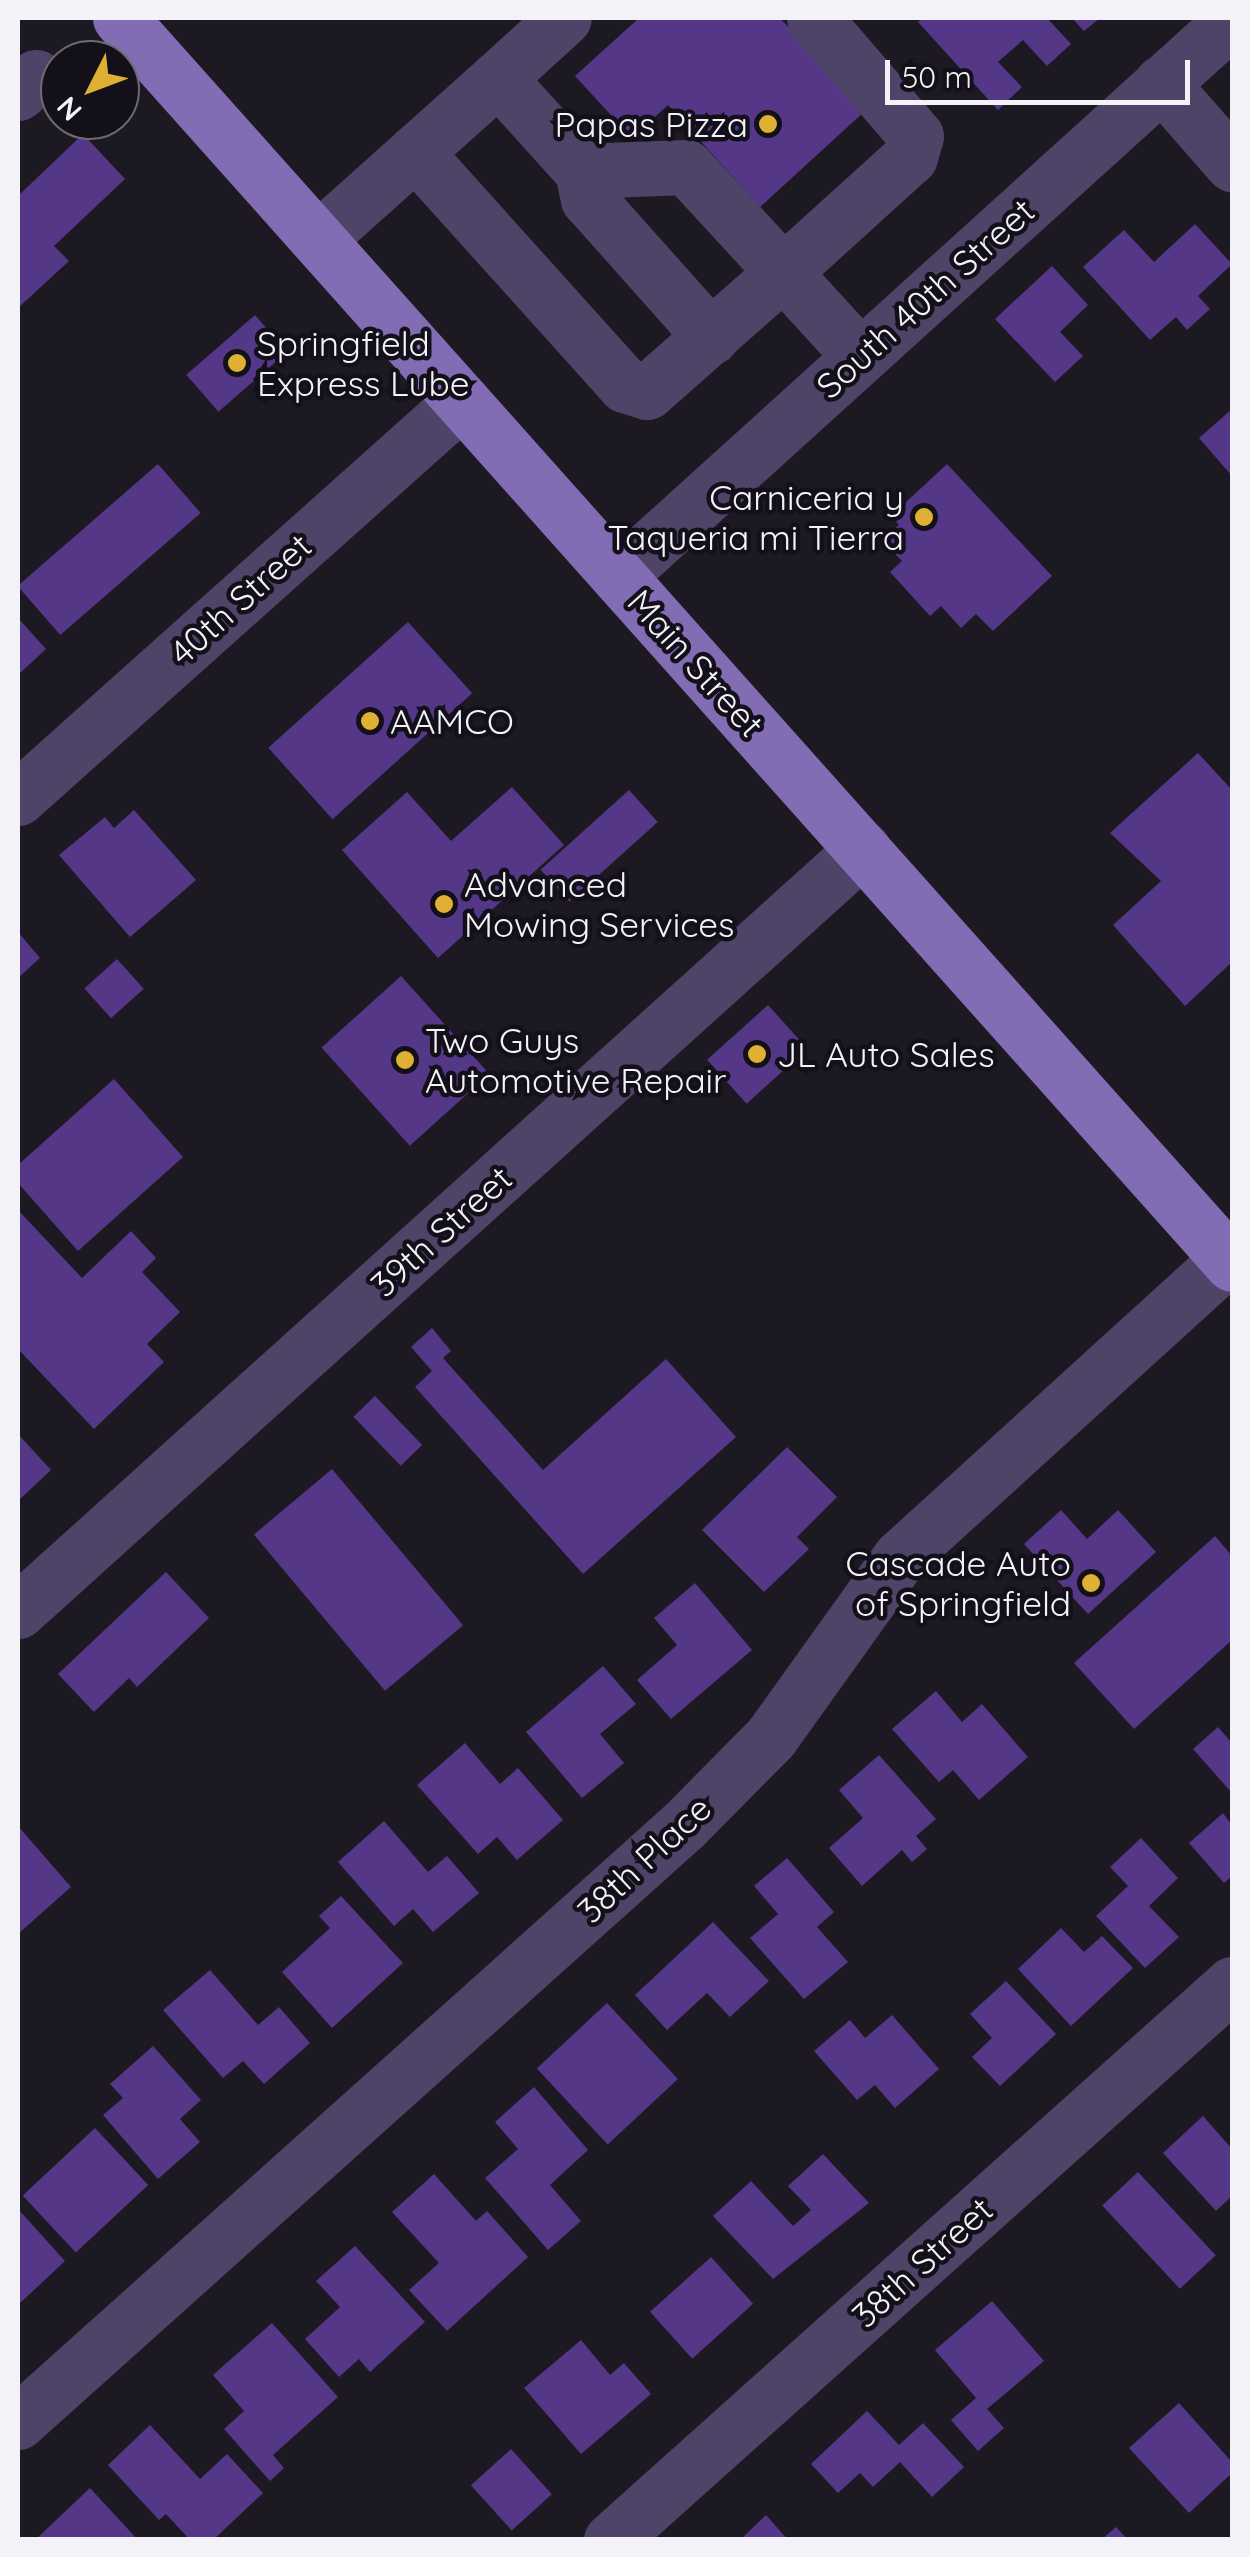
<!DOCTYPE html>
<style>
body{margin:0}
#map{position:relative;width:1250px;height:2557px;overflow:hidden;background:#1c1923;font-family:Quicksand,sans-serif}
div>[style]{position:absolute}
.building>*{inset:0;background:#543787;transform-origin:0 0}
.minor>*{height:55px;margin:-27.5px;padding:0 27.5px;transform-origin:27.5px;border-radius:27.5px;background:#4e4467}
.major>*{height:55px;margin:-27.5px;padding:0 27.5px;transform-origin:27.5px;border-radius:27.5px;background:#826cb4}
.dots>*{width:28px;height:28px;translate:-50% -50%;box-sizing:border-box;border:5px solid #13101a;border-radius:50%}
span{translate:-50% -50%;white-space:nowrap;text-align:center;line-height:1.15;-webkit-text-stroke:9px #13101a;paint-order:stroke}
.poi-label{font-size:35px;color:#f4f2f9}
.right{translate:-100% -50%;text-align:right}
.left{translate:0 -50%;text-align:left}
.street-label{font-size:35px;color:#f4f2f9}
.frame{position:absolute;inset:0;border:20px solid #f4f2f9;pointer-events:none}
.north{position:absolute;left:40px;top:40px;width:100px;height:100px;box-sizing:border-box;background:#13101a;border:2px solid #6d6a73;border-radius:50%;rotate:228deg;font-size:28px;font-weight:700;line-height:40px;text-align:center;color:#f4f2f9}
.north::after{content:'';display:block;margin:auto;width:35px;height:45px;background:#dfb034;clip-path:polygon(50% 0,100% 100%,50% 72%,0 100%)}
.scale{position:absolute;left:885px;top:60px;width:305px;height:45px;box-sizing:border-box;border:5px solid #f4f2f9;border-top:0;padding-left:12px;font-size:30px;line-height:35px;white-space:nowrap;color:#f4f2f9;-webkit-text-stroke:8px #13101a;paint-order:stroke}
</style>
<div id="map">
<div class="building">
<i style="clip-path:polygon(639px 18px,780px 18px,865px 111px,760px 207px,668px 105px,632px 138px,575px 76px)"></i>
<i style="clip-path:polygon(923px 18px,1047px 18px,1071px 44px,1047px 66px,1023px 40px,998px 62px,1022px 87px,998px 110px,918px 22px)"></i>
<i style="clip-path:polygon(1072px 18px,1100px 18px,1084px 31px)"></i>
<i style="clip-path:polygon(83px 134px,125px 179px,54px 246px,69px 261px,18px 308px,18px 196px)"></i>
<i style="clip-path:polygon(1195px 224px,1232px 264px,1198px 296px,1210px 309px,1187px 330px,1176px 317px,1150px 340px,1083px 267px,1124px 230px,1154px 262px)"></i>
<i style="clip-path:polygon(1052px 266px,1088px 305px,1060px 332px,1083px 356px,1055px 382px,995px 319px)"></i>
<i style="left:255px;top:315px;width:49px;height:91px;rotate:49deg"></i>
<i style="clip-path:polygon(1232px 409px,1232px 476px,1199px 438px)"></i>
<i style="left:158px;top:464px;width:65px;height:186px;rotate:49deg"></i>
<i style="clip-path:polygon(947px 464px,1052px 576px,993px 631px,976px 614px,961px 628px,941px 606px,930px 616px,890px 572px,902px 561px,882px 541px,899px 525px,891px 516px)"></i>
<i style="clip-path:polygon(18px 618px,46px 649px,18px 675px)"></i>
<i style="left:408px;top:622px;width:96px;height:188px;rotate:48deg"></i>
<i style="clip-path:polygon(1198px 753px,1232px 790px,1232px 962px,1185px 1006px,1113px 925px,1161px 881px,1110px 833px)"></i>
<i style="clip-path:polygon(512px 787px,564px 845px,438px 958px,342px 850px,407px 792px,451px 841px)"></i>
<i style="left:629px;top:790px;width:43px;height:119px;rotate:48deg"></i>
<i style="clip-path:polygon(134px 810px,196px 880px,130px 937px,59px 855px,105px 817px,114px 828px)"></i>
<i style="clip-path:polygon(18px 932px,40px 958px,18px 978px)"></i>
<i style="left:117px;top:959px;width:40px;height:44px;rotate:48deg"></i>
<i style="left:401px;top:976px;width:132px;height:107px;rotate:48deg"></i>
<i style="left:768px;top:1005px;width:59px;height:82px;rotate:48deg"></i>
<i style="clip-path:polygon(114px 1079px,183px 1157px,78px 1251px,18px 1183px,18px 1165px)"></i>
<i style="clip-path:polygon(18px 1210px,82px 1278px,131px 1231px,156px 1258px,142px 1272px,180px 1312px,147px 1344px,164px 1362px,94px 1429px,18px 1349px)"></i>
<i style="clip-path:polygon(432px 1328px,451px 1351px,443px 1358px,543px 1470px,666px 1359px,736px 1437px,583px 1574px,415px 1387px,432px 1371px,411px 1347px)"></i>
<i style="left:375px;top:1396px;width:68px;height:30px;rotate:46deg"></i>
<i style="clip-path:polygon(18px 1434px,51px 1470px,18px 1501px)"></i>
<i style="clip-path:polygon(787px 1447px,837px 1497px,797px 1537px,809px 1549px,764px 1592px,702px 1530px)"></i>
<i style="left:332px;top:1469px;width:204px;height:102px;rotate:50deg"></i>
<i style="clip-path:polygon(1061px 1510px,1087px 1539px,1118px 1510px,1156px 1552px,1088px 1614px,1024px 1544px)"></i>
<i style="clip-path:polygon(1215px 1536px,1232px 1556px,1232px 1640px,1134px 1729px,1074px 1663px)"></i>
<i style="clip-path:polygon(166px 1572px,209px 1618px,137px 1687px,129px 1678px,94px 1712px,58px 1674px)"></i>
<i style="clip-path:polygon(695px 1583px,752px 1650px,671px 1719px,637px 1680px,677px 1645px,654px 1618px)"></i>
<i style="clip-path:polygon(603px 1666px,636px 1704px,600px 1734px,624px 1763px,582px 1798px,526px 1732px)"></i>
<i style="clip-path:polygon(936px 1691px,962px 1722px,982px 1704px,1028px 1757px,979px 1800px,953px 1770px,939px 1782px,892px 1729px)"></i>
<i style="clip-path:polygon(1218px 1727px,1232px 1743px,1232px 1793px,1193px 1749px)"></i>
<i style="clip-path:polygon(465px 1743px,500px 1784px,518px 1768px,563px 1820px,517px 1860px,497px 1837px,478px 1854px,417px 1785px)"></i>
<i style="clip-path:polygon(879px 1755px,936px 1819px,916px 1836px,927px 1849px,912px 1862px,902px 1850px,862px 1886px,829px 1848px,863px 1818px,839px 1790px)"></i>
<i style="clip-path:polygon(1223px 1813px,1232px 1825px,1232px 1876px,1224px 1883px,1189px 1843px)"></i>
<i style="clip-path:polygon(384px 1821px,428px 1872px,447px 1856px,479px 1893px,433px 1932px,413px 1909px,394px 1926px,338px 1862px)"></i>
<i style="clip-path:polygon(18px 1826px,71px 1887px,18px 1934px)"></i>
<i style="clip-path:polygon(1141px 1838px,1178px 1878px,1149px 1906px,1179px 1937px,1145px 1968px,1096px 1916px,1128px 1886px,1110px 1867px)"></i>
<i style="clip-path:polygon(787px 1858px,834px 1912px,817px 1927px,848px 1962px,804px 1999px,750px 1938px,778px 1914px,754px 1886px)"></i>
<i style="clip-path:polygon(341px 1896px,403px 1963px,332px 2028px,282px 1972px,330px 1928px,319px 1916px)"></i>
<i style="clip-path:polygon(713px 1922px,769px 1981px,730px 2017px,707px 1993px,667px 2030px,635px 1995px)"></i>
<i style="clip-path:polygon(1061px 1928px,1084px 1952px,1102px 1936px,1133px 1968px,1071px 2026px,1018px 1969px)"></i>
<i style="clip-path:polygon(210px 1970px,258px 2025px,279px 2007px,310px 2043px,264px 2084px,243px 2061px,223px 2078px,163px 2010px)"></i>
<i style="clip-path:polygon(1006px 1981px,1056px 2034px,1000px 2086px,972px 2057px,992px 2038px,970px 2014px)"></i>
<i style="left:607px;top:2003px;width:104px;height:96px;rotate:47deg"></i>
<i style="clip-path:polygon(892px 2015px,939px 2069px,895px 2108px,875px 2085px,857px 2100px,814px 2051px,850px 2020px,865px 2038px)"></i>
<i style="clip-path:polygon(153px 2046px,201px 2100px,180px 2119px,200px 2142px,158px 2179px,103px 2115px,123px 2098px,110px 2084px)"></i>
<i style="clip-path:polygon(534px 2087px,588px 2150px,550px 2185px,581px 2221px,548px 2250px,485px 2178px,518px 2149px,495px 2122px)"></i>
<i style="clip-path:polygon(1203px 2116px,1232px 2149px,1232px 2196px,1216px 2211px,1163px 2153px)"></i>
<i style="left:95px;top:2128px;width:78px;height:99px;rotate:47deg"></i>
<i style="clip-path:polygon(823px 2154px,869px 2203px,773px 2279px,713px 2216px,751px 2181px,793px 2226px,811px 2210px,788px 2186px)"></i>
<i style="left:1138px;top:2172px;width:114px;height:49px;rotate:47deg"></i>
<i style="clip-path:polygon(434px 2174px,476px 2221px,487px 2211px,528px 2257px,447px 2331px,409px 2290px,439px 2263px,392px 2212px)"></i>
<i style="clip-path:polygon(18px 2209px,65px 2261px,18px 2305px)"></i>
<i style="clip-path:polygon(355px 2246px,425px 2322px,370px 2372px,359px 2359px,339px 2377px,305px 2339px,340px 2307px,316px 2281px)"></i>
<i style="left:711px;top:2257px;width:63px;height:82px;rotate:48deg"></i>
<i style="clip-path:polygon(992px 2301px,1044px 2361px,987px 2409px,1004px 2428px,978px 2451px,951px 2420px,976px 2398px,935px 2350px)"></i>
<i style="clip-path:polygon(272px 2323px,338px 2397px,273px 2455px,284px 2468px,270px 2481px,224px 2429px,244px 2411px,213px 2375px)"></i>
<i style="clip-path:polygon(581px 2340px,610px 2375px,624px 2363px,651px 2394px,581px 2454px,524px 2388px)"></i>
<i style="clip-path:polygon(1179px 2403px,1232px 2462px,1232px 2473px,1189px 2513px,1129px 2448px)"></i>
<i style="clip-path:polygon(867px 2411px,899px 2445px,923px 2423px,964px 2467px,932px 2497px,900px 2462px,873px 2487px,860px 2473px,838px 2493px,811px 2464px)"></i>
<i style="clip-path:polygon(150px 2425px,200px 2479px,227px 2454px,263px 2493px,213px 2540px,190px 2540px,166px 2514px,159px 2520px,108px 2465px)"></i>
<i style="left:511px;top:2449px;width:61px;height:54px;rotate:48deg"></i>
<i style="clip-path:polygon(90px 2488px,138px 2540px,35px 2540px)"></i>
<i style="clip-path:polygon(766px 2515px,788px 2540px,740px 2540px)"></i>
<i style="clip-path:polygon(1116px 2527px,1128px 2540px,1101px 2540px)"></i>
</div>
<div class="minor">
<i style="left:814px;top:18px;width:156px;rotate:49.2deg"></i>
<i style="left:916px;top:136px;width:22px;rotate:106deg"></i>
<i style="left:910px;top:157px;width:171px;rotate:137.8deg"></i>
<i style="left:783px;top:272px;width:114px;rotate:47.5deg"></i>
<i style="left:498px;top:78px;width:89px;rotate:-42.3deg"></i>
<i style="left:1161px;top:83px;width:108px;rotate:48.8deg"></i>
<i style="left:18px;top:93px;width:24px;rotate:-42deg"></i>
<i style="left:415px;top:152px;width:314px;rotate:48deg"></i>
<i style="left:625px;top:385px;width:23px;rotate:18deg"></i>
<i style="left:647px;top:392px;width:181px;rotate:-41.4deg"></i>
<i style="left:783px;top:272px;width:143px;rotate:-132.7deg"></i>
<i style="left:686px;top:167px;width:104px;rotate:177.8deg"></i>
<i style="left:318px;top:239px;width:241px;rotate:-41.8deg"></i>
<i style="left:498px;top:78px;width:125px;rotate:47.9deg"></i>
<i style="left:582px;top:171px;width:29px;rotate:78deg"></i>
<i style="left:588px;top:199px;width:185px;rotate:48.3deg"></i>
<i style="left:618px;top:576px;width:828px;rotate:-42.16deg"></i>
<i style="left:18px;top:798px;width:596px;rotate:-41.8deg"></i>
<i style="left:18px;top:1611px;width:1138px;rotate:-42.04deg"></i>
<i style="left:18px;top:2422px;width:894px;rotate:-41.87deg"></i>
<i style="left:684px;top:1825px;width:124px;rotate:-45.3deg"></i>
<i style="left:771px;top:1737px;width:221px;rotate:-54.4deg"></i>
<i style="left:900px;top:1557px;width:443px;rotate:-42.3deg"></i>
<i style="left:611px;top:2540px;width:834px;rotate:-41.84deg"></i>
</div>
<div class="major">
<i style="left:120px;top:18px;width:1670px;rotate:48.25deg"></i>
</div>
<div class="dots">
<i style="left:768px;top:124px;background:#dfb034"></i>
<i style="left:237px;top:363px;background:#dfb034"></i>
<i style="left:924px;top:517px;background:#dfb034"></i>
<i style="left:370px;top:721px;background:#dfb034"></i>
<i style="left:444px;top:904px;background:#dfb034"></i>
<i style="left:757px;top:1054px;background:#dfb034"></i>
<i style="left:405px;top:1060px;background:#dfb034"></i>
<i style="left:1091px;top:1583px;background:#dfb034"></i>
</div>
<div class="poi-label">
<span class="right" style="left:748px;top:124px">Papas Pizza</span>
<span class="left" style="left:257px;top:363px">Springfield<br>Express Lube</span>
<span class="right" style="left:904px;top:517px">Carniceria y<br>Taqueria mi Tierra</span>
<span class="left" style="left:390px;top:721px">AAMCO</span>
<span class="left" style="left:464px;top:904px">Advanced<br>Mowing Services</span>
<span class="left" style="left:425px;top:1060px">Two Guys<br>Automotive Repair</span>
<span class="left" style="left:777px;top:1054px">JL Auto Sales</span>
<span class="right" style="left:1071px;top:1583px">Cascade Auto<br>of Springfield</span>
</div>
<div class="street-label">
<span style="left:925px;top:298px;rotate:-42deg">South 40th Street</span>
<span style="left:240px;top:599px;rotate:-42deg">40th Street</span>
<span style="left:696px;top:663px;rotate:48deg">Main Street</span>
<span style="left:441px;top:1231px;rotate:-42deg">39th Street</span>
<span style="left:644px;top:1859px;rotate:-43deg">38th Place</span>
<span style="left:922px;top:2262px;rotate:-42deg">38th Street</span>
</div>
<div class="frame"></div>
<div class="north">N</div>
<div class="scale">50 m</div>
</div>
